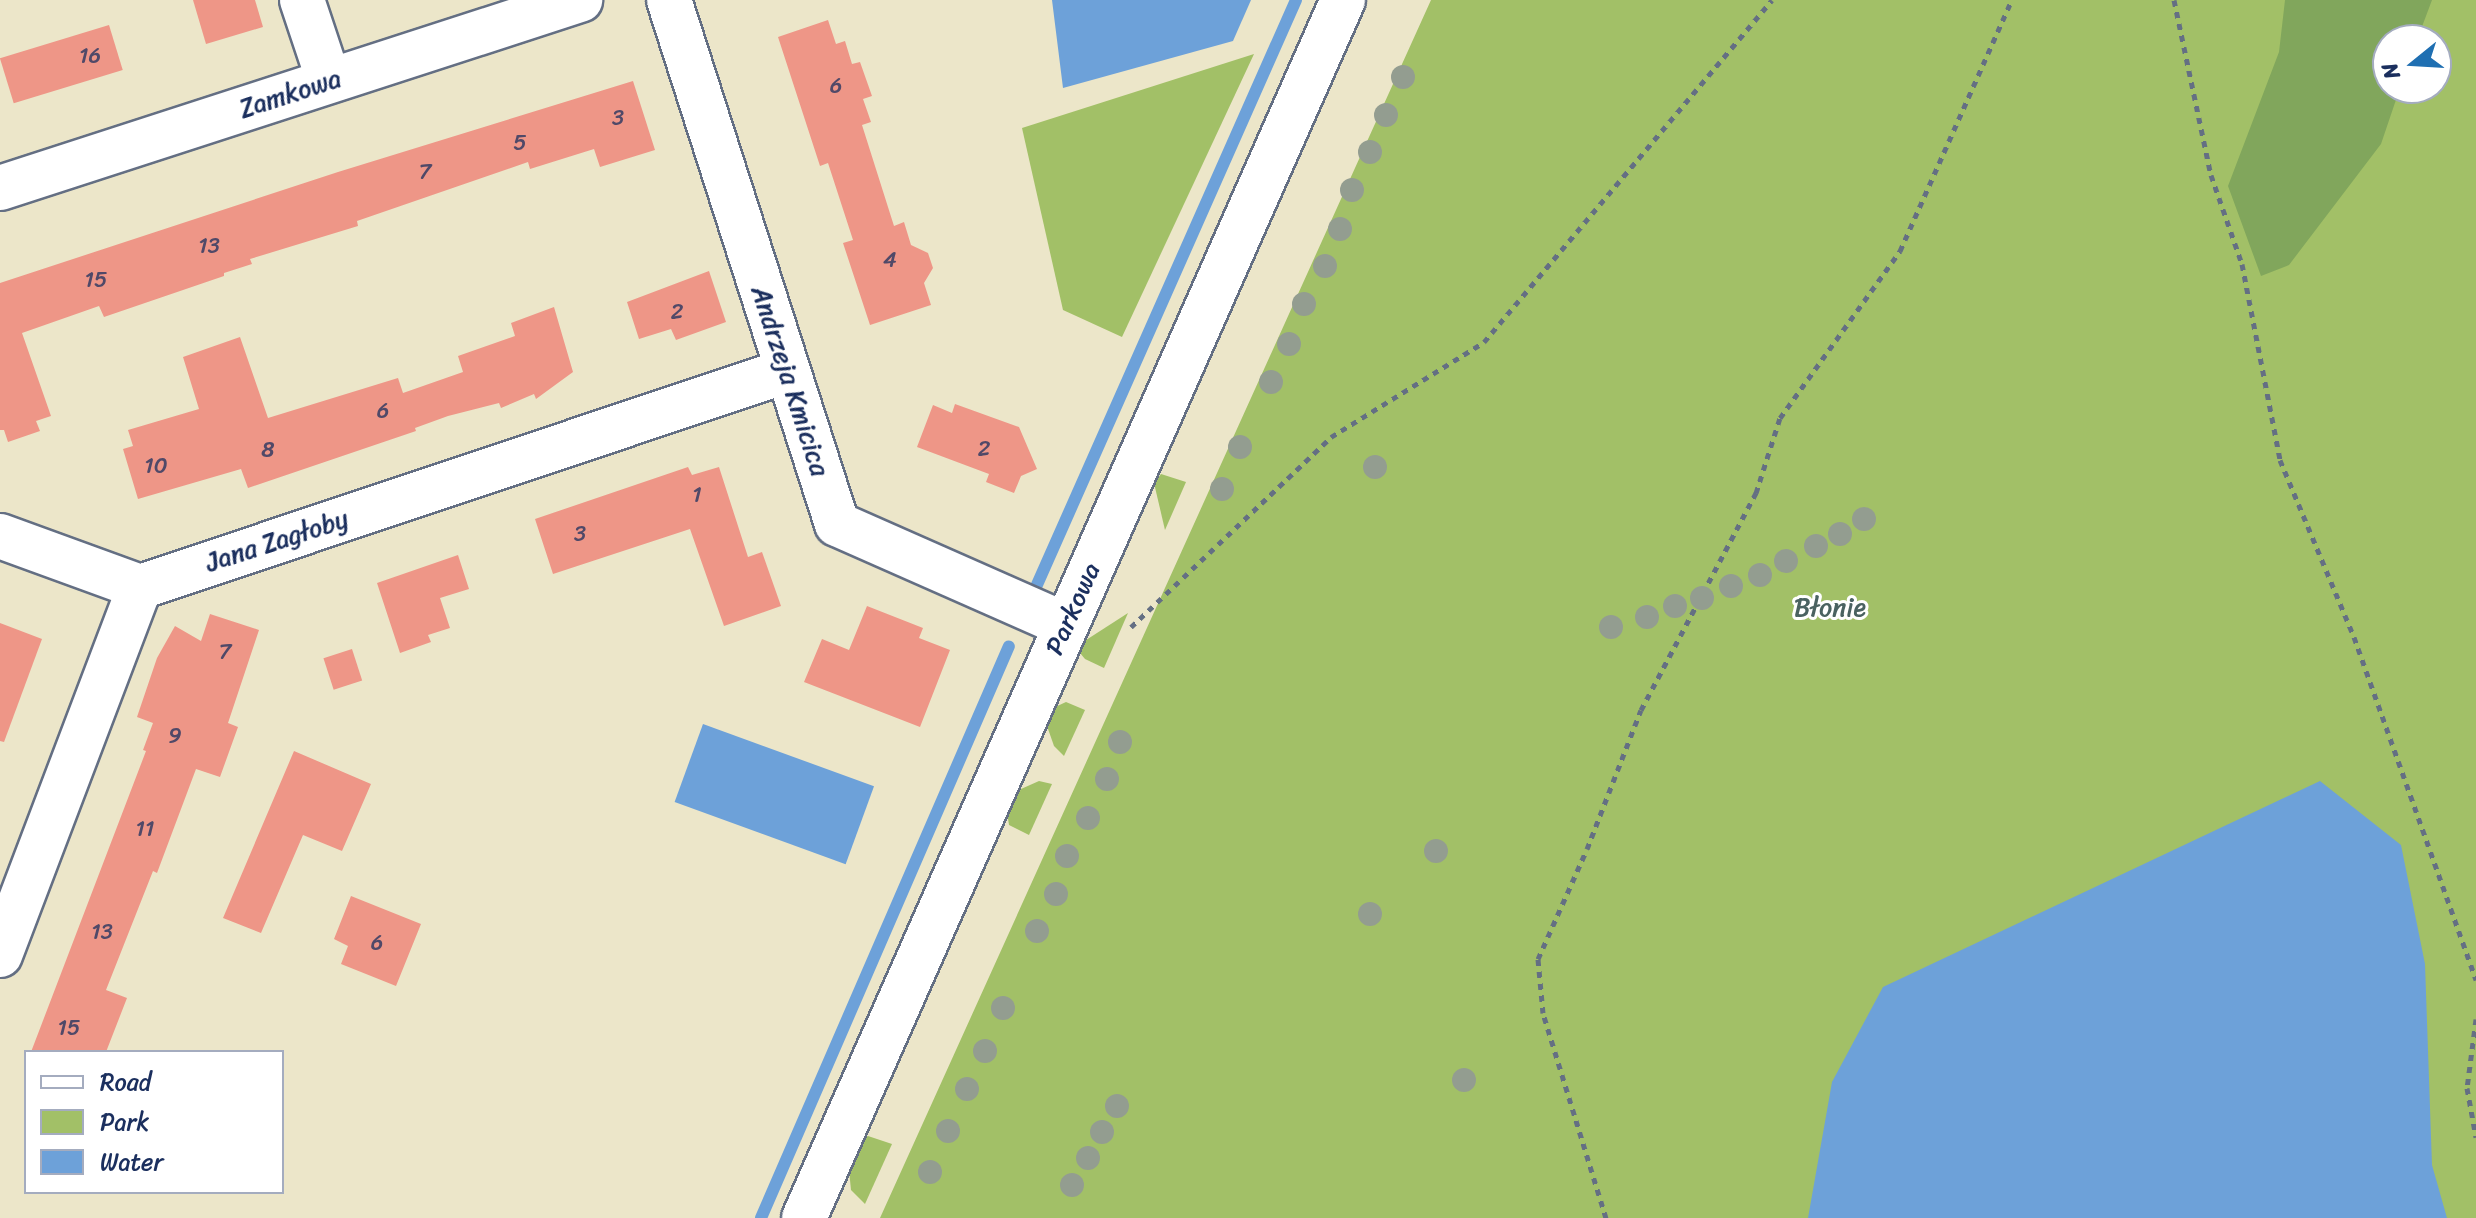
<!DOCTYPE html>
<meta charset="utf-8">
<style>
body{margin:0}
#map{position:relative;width:2476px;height:1218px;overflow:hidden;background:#ece6c9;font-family:Sriracha,sans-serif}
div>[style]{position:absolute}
.green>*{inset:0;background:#a2c067}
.forest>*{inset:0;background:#81a65c}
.water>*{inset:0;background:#6da1d9;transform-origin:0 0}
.stream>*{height:12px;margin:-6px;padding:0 6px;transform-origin:6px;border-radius:6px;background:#6da1d9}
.building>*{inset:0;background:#ee9687;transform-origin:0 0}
.path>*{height:5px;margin-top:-2.5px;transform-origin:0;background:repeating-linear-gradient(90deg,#646f83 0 6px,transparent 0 12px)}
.roads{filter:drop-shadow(2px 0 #646f83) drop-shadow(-2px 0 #646f83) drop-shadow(0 2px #646f83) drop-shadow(0 -2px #646f83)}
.minor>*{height:44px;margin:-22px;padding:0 22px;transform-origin:22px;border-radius:22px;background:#fff}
.trees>*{width:24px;height:24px;margin:-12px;border-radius:50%;background:#939d90}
span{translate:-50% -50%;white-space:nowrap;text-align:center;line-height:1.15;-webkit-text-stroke:6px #fff;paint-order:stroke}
.number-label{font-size:22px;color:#504968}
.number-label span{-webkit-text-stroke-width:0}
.street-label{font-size:26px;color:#1b2f5e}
.park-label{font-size:26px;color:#4a6261}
.legend{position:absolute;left:24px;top:1050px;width:260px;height:144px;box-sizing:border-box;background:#fff;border:2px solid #a4acbf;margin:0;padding:10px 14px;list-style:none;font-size:24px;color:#1b2f5e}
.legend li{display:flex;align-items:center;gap:16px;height:40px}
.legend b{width:40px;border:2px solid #a4acbf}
.north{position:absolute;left:2372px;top:24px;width:80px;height:80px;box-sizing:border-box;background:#fff;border:2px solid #a4acbf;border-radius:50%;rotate:252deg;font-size:22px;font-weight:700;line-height:32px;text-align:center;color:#1b2f5e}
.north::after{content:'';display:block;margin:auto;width:28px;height:36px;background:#1f6fb2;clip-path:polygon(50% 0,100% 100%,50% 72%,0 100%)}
</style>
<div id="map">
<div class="green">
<i style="clip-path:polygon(evenodd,1431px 0,2476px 0,2476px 1218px,880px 1218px,1431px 0,2388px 40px,2436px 40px,2436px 88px,2388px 88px,2388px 40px)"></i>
<i style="clip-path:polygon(1254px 54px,1122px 337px,1063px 310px,1022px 128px)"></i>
<i style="clip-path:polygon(1161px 474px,1186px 482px,1165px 530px,1154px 483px)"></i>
<i style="clip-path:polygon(1128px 613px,1104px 668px,1085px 659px,1080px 653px,1083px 642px)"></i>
<i style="clip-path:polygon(1066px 702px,1085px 710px,1064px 756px,1054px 746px,1047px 726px,1053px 708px)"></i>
<i style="clip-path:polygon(1039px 781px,1052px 784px,1029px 835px,1009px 825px,1007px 812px,1021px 789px)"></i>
<i style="clip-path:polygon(868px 1136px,892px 1144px,865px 1204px,851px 1190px,849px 1170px,862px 1139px)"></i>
</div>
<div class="forest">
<i style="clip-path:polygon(2285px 0,2432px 0,2417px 40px,2388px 40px,2388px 88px,2400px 88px,2381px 144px,2289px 265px,2261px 276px,2228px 186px,2279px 52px)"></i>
</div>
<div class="water">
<i style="clip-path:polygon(1052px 0,1251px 0,1233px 41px,1063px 88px)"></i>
<i style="left:703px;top:724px;width:182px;height:83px;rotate:20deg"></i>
<i style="clip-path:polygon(2320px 781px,2401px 845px,2425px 964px,2432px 1165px,2447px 1218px,1808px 1218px,1832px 1082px,1883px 987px)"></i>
</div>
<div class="stream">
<i style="left:1036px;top:587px;width:642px;rotate:-66.11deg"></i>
<i style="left:761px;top:1218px;width:623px;rotate:-66.56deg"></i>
</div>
<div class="building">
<i style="clip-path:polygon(193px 0,255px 0,263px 27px,206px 44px)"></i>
<i style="clip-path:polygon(828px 20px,836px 44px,845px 41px,852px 64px,860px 62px,872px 96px,863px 99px,871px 122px,862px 125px,894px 226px,904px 222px,911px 245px,928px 253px,933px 268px,924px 283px,931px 305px,870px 325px,843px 243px,853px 240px,828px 163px,820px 166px,778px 37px)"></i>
<i style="left:109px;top:25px;width:47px;height:114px;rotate:73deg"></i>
<i style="clip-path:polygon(633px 81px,655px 150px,600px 167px,594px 149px,530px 169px,528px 162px,357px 221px,358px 226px,250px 259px,252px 264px,224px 273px,224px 276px,104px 317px,99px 306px,22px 333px,51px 416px,36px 421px,40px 431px,8px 442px,4px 430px,0 430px,0 283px,338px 172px)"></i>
<i style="clip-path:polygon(709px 271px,726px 322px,676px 340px,671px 329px,639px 339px,627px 302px)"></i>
<i style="clip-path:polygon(554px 307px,573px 372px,536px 399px,534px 394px,501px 408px,499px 403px,448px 416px,415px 428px,416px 431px,248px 488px,241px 469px,138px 499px,123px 449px,133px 446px,128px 430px,199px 409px,183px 357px,240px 337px,268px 418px,398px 378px,403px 393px,463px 372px,458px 356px,515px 336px,511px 323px)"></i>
<i style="clip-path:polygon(955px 404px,1019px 427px,1037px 469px,1021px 476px,1014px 493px,986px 482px,989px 474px,917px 447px,933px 405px,952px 413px)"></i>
<i style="clip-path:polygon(688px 467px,692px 475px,719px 467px,748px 557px,762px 552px,781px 606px,724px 626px,690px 529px,553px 574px,535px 519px)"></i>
<i style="clip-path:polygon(458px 555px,469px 589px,440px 598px,450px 628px,428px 635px,431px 642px,400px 653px,377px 583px)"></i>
<i style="clip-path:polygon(867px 606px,923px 628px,919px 638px,950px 650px,920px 727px,804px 682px,822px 639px,849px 650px)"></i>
<i style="clip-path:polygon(210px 614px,259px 630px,228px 723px,238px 727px,220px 777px,196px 769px,157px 873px,153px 871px,106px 990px,127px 998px,106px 1052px,31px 1052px,146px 751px,143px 750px,153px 723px,137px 717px,157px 658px,175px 626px,201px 641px)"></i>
<i style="clip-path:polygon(0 623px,42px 639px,4px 742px,0 741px)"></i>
<i style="left:352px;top:649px;width:33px;height:30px;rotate:72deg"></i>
<i style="clip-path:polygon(294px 751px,371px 784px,342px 851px,303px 835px,261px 933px,223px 918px)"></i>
<i style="clip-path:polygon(351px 896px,421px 924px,396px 986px,341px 964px,348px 946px,334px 939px)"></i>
</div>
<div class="path">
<i style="left:2174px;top:0;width:179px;rotate:78.1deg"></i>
<i style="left:2211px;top:175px;width:94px;rotate:70.8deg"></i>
<i style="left:2242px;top:264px;width:200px;rotate:79deg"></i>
<i style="left:2280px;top:460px;width:192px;rotate:67.3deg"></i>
<i style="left:2354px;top:637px;width:364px;rotate:70.4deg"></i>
<i style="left:1131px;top:627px;width:276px;rotate:-43.5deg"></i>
<i style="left:1331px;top:437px;width:180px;rotate:-31.8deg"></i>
<i style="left:1484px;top:342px;width:447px;rotate:-49.9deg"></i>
<i style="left:2476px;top:1019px;width:70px;rotate:97.4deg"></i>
<i style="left:2467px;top:1088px;width:50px;rotate:79.6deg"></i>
<i style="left:1606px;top:1218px;width:214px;rotate:-107.1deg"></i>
<i style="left:1543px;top:1013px;width:54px;rotate:-95.3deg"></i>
<i style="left:1538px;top:959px;width:120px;rotate:-66deg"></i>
<i style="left:1587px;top:849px;width:149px;rotate:-68.8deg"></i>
<i style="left:1641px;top:710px;width:246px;rotate:-62.1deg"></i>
<i style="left:1756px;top:493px;width:79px;rotate:-72.3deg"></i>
<i style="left:1780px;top:418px;width:206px;rotate:-54.3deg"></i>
<i style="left:1900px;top:251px;width:275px;rotate:-66deg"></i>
</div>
<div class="roads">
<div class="minor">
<i style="left:302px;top:0;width:85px;rotate:71.6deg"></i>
<i style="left:669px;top:0;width:550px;rotate:72.22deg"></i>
<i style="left:837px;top:524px;width:250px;rotate:23.8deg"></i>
<i style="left:0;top:188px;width:610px;rotate:-17.96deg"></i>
<i style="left:0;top:536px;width:149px;rotate:20deg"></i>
<i style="left:0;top:955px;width:394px;rotate:-69.2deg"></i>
<i style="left:140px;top:587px;width:681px;rotate:-18.49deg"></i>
<i style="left:804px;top:1218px;width:1332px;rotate:-66.13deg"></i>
</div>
</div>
<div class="trees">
<i style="left:1403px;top:77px"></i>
<i style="left:1386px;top:115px"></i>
<i style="left:1370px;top:152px"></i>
<i style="left:1352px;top:190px"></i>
<i style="left:1340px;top:229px"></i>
<i style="left:1325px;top:266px"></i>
<i style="left:1304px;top:304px"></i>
<i style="left:1289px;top:344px"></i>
<i style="left:1271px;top:382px"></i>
<i style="left:1240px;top:447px"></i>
<i style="left:1375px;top:467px"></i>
<i style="left:1222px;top:489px"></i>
<i style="left:1864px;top:519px"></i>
<i style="left:1840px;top:534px"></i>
<i style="left:1816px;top:546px"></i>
<i style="left:1786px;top:561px"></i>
<i style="left:1760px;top:575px"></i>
<i style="left:1731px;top:586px"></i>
<i style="left:1702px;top:598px"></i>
<i style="left:1675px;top:606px"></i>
<i style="left:1647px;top:617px"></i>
<i style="left:1611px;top:627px"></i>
<i style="left:1120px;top:742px"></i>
<i style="left:1107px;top:779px"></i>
<i style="left:1088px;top:818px"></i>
<i style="left:1436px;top:851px"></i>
<i style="left:1067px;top:856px"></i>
<i style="left:1056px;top:894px"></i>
<i style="left:1370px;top:914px"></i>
<i style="left:1037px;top:931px"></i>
<i style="left:1003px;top:1008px"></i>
<i style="left:985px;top:1051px"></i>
<i style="left:1464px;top:1080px"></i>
<i style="left:967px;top:1089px"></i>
<i style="left:1117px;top:1106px"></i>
<i style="left:948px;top:1131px"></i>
<i style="left:1102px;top:1132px"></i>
<i style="left:1088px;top:1158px"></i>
<i style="left:930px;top:1172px"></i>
<i style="left:1072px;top:1185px"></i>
</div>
<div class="number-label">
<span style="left:90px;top:56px">16</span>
<span style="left:836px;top:86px">6</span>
<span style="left:618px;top:118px">3</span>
<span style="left:520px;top:143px">5</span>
<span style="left:425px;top:172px">7</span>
<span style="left:209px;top:246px">13</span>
<span style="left:890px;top:260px">4</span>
<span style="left:96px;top:280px">15</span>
<span style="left:677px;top:312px">2</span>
<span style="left:383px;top:411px">6</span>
<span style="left:984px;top:449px">2</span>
<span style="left:268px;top:450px">8</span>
<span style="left:156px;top:466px">10</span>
<span style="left:697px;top:495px">1</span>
<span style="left:580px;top:534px">3</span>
<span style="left:225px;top:652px">7</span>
<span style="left:175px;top:736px">9</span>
<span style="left:145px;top:829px">11</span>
<span style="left:102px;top:932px">13</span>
<span style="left:377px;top:943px">6</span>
<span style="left:69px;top:1028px">15</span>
</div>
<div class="street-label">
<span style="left:290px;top:94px;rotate:-18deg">Zamkowa</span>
<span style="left:790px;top:381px;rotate:72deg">Andrzeja Kmicica</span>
<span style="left:277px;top:541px;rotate:-18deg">Jana Zagłoby</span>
<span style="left:1073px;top:609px;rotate:-66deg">Parkowa</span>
</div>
<div class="park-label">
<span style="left:1830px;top:608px">Błonie</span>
</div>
<ul class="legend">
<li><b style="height:10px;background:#fff"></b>Road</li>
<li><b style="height:22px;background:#a2c067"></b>Park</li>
<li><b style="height:22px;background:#6da1d9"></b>Water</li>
</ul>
<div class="north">N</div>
</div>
